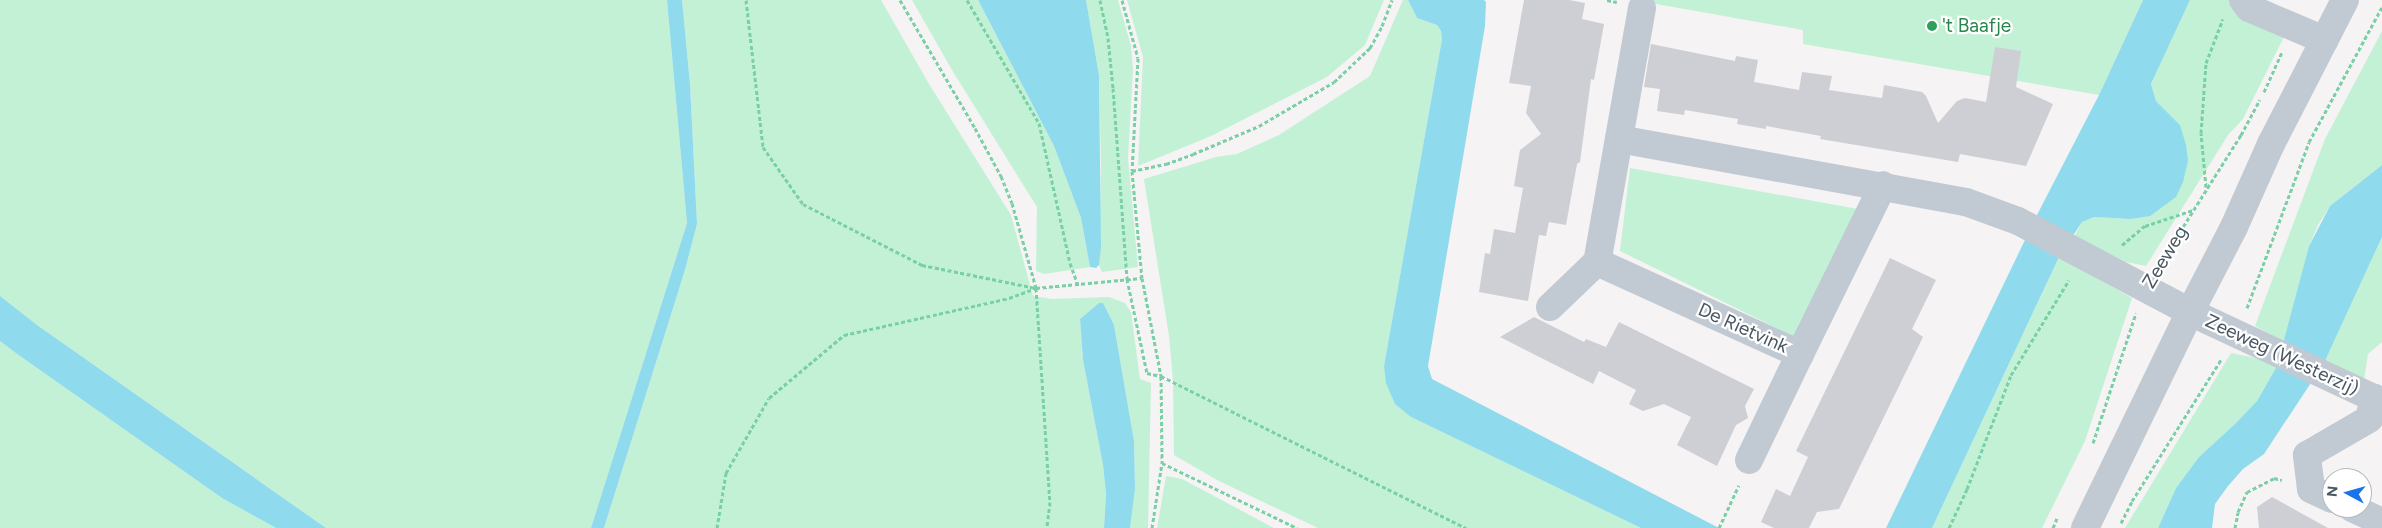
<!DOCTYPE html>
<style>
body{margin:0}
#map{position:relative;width:2382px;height:528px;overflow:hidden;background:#f5f3f3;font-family:Figtree,sans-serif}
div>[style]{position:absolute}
.green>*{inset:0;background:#c3f1d5}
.water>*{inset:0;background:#90daee}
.building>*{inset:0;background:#cdcfd5}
.path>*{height:3px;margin-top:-1.5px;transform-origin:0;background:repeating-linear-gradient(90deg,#7ad0a6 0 4px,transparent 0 6.5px)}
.minor>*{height:28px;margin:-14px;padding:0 14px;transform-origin:14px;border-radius:14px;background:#c1cad2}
.dots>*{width:14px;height:14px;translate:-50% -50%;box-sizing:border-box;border:2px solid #fff;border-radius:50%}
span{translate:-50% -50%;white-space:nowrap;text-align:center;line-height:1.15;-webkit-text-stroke:4.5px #fff;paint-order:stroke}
.leisure-label{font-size:19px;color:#27864d}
.left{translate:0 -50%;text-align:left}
.street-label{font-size:19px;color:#4a5661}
.north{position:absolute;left:2322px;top:468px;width:50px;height:50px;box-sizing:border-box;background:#fff;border:1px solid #b7bbc0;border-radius:50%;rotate:276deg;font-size:14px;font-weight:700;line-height:20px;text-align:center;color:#4a5661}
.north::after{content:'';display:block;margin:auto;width:18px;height:22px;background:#1a73e8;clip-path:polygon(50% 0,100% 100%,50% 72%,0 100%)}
</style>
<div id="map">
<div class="green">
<i style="clip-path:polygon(0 0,667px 0,687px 223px,591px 528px,326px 528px,37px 325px,0 296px)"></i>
<i style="clip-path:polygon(682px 0,881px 0,929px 84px,1011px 215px,1033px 296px,1052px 299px,1109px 297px,1125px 303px,1131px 312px,1140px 379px,1151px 383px,1148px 528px,1130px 528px,1135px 489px,1134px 441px,1114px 325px,1099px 303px,1080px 319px,1083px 360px,1103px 465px,1106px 494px,1104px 528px,604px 528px,685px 270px,697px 224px,690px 84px)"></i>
<i style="clip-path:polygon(912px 0,978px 0,1054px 146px,1081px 218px,1090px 267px,1044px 274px,1036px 271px,1037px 207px,952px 70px)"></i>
<i style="clip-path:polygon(1086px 0,1118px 0,1131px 46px,1133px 69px,1128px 158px,1138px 267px,1102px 272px,1099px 265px,1101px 167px,1099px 75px)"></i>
<i style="clip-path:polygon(1127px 0,1384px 0,1365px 45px,1327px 77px,1211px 136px,1138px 166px,1143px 57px)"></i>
<i style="clip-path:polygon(1403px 0,1408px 0,1417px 18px,1437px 25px,1441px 31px,1442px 39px,1384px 366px,1411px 417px,1641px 528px,1318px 528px,1217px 480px,1174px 455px,1173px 380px,1169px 336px,1144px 179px,1216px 157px,1237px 154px,1279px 135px,1370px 76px)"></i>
<i style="clip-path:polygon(1634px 0,2143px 0,2099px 95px,1803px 44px,1803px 30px)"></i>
<i style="clip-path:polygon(2190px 0,2234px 0,2285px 35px,2243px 119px,2228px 135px,2146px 266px,2126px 262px,2074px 237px,2082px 222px,2094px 217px,2130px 219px,2180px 125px,2156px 101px,2151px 84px)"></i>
<i style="clip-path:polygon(2382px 31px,2382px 165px,2330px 206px,2318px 225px,2309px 246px,2284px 342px,2255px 326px,2325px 139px)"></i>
<i style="clip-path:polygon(1630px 168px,1858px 209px,1797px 338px,1620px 251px)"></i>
<i style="clip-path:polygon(2382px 237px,2382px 342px,2368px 354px,2364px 380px,2324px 363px)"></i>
<i style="clip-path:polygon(2059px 257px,2132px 298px,2085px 441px,2042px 528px,1932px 528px)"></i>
<i style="clip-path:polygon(0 341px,222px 498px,276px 528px,0 528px)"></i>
<i style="clip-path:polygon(2231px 353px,2266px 360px,2277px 366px,2257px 401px,2235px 424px,2199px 457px,2176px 488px,2158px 528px,2125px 528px)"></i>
<i style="clip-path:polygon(1166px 476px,1182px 479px,1274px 528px,1157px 528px)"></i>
</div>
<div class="water">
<i style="clip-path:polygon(667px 0,682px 0,690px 84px,697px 224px,685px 270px,604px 528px,591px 528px,687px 223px)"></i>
<i style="clip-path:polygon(978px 0,1086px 0,1099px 75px,1101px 247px,1099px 265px,1096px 268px,1090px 267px,1081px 218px,1054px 146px)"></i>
<i style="clip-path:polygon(1408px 0,1484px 0,1486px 2px,1485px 26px,1428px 366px,1432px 379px,1719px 528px,1641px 528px,1411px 417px,1395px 404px,1386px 383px,1384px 366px,1442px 39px,1441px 31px,1437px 25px,1417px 18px)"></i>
<i style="clip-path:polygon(2143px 0,2190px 0,2151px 84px,2156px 101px,2180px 125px,2186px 145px,2188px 161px,2183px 182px,2176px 197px,2150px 216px,2130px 219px,2094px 217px,2082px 222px,2059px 257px,1932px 528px,1886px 528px,2038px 213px,2099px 95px)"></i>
<i style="clip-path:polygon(2382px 165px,2382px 237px,2324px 363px,2264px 454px,2243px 469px,2228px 486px,2215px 504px,2212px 528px,2158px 528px,2176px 488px,2199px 457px,2235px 424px,2257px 401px,2277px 366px,2309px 246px,2330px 206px)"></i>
<i style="clip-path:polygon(0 296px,37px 325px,326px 528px,276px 528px,222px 498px,16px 353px,0 341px)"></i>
<i style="clip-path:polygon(1099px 303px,1103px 303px,1114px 325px,1134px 441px,1135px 489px,1130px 528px,1104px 528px,1106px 494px,1103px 465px,1083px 360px,1080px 319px)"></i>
</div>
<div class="building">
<i style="clip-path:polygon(1524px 0,1569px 0,1585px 3px,1582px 19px,1604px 24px,1594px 80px,1591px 79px,1580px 162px,1577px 164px,1566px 225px,1549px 222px,1546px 236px,1539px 235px,1528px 301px,1479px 292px,1485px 253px,1490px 254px,1494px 229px,1515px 233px,1523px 188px,1514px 186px,1520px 150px,1541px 134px,1526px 113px,1531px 86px,1509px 83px)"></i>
<i style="clip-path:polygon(1651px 44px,1735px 61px,1736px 56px,1758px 60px,1754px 82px,1799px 90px,1802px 72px,1832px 76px,1829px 90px,1882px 98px,1884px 85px,1922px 92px,1926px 96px,1938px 123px,1957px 101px,1965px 98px,1986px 102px,1995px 47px,2021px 51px,2016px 87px,2053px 104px,2026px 166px,1960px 154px,1958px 162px,1820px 139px,1821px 136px,1766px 126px,1766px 129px,1737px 124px,1738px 119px,1685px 110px,1684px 115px,1657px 111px,1660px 89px,1644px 87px)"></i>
<i style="clip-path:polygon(1890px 258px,1936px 280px,1912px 329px,1923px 337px,1839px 509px,1817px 512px,1809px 528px,1774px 528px,1761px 522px,1776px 489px,1790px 496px,1808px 457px,1796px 451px)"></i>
<i style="clip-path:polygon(1534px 317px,1584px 342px,1586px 339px,1606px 347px,1619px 322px,1754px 389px,1745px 406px,1748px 418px,1736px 425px,1717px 466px,1677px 445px,1691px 417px,1664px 404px,1643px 411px,1629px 404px,1636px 390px,1599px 371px,1593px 384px,1500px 337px)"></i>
<i style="clip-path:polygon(2272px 497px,2328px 528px,2259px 528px,2257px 507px)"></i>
</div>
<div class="path">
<i style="left:746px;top:0;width:148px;rotate:83.4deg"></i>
<i style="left:763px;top:147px;width:70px;rotate:54.9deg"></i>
<i style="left:803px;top:204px;width:134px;rotate:27.1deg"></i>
<i style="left:922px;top:265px;width:116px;rotate:11.4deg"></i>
<i style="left:1036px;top:288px;width:106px;rotate:-5.4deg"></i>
<i style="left:900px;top:0;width:148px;rotate:59.6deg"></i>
<i style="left:975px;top:128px;width:55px;rotate:61.6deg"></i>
<i style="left:1001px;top:176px;width:29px;rotate:68deg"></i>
<i style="left:1012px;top:203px;width:88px;rotate:74.2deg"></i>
<i style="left:1036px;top:288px;width:214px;rotate:86.3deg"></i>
<i style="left:1050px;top:502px;width:26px;rotate:97deg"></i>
<i style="left:967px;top:0;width:143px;rotate:59.7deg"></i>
<i style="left:1039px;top:123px;width:143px;rotate:77.5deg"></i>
<i style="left:1070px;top:263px;width:23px;rotate:70deg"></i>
<i style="left:1100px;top:0;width:39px;rotate:78deg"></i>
<i style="left:1108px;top:38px;width:50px;rotate:84.3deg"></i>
<i style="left:1113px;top:88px;width:192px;rotate:85.8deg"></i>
<i style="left:1127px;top:279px;width:96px;rotate:78deg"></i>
<i style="left:1147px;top:373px;width:14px;rotate:12deg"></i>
<i style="left:1161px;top:376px;width:341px;rotate:26.5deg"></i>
<i style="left:1122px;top:0;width:60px;rotate:74.6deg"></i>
<i style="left:1138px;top:58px;width:113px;rotate:93deg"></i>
<i style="left:1132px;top:171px;width:107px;rotate:84.7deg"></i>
<i style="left:1142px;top:278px;width:100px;rotate:79deg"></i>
<i style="left:1161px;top:376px;width:87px;rotate:89.3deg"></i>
<i style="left:1162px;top:463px;width:150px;rotate:25.7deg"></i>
<i style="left:1607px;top:0;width:10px;rotate:11deg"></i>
<i style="left:2264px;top:92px;width:44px;rotate:-65.8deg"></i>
<i style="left:1132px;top:171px;width:35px;rotate:-12deg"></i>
<i style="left:1166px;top:164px;width:29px;rotate:-20deg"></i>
<i style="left:1193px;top:154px;width:72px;rotate:-23deg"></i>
<i style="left:1259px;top:126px;width:87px;rotate:-30.4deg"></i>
<i style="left:1334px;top:82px;width:50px;rotate:-43.4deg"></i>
<i style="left:1370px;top:48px;width:25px;rotate:-61deg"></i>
<i style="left:1382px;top:26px;width:28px;rotate:-69deg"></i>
<i style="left:2206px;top:187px;width:54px;rotate:-95.3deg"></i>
<i style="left:2201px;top:133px;width:70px;rotate:-85.9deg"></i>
<i style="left:2206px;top:63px;width:47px;rotate:-68.9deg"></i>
<i style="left:2122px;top:245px;width:30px;rotate:-40deg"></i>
<i style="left:2145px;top:226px;width:51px;rotate:-18.4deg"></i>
<i style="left:2159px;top:265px;width:154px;rotate:-57.8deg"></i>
<i style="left:2241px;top:135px;width:40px;rotate:-62deg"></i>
<i style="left:2247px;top:308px;width:177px;rotate:-69.5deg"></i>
<i style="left:2309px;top:142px;width:153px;rotate:-61.6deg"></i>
<i style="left:2093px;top:443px;width:137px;rotate:-71.7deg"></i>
<i style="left:2121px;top:523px;width:25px;rotate:-63deg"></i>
<i style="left:2132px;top:501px;width:169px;rotate:-57.8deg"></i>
<i style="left:717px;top:528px;width:56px;rotate:-80.7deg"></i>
<i style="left:726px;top:473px;width:86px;rotate:-60.2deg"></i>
<i style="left:769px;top:398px;width:98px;rotate:-40deg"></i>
<i style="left:844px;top:335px;width:169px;rotate:-12.6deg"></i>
<i style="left:1009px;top:298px;width:29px;rotate:-20deg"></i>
<i style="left:1152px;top:528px;width:66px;rotate:-81.3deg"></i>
<i style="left:1719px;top:528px;width:47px;rotate:-65.1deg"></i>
<i style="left:1949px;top:528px;width:43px;rotate:-65.2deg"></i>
<i style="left:1967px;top:489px;width:122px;rotate:-68.9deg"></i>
<i style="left:2011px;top:375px;width:111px;rotate:-58.6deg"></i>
<i style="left:2053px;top:528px;width:11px;rotate:-68deg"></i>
<i style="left:2235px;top:528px;width:16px;rotate:-79deg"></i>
<i style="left:2238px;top:512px;width:22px;rotate:-66deg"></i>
<i style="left:2247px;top:492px;width:30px;rotate:-27deg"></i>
<i style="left:2274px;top:478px;width:8px;rotate:14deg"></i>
</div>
<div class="minor">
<i style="left:2243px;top:0;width:10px;rotate:53deg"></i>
<i style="left:2249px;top:8px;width:82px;rotate:23.1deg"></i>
<i style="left:1642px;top:8px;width:258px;rotate:100deg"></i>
<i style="left:1597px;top:262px;width:223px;rotate:24.4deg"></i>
<i style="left:1800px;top:354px;width:188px;rotate:-63.8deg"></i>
<i style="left:1619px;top:139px;width:353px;rotate:10.3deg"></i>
<i style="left:1966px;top:202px;width:55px;rotate:20.1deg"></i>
<i style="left:2018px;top:221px;width:195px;rotate:27.9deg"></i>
<i style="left:2190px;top:312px;width:212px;rotate:25.1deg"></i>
<i style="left:1550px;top:307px;width:65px;rotate:-43.8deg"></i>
<i style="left:1749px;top:460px;width:118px;rotate:-64.3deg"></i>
<i style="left:2332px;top:499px;width:23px;rotate:-155deg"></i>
<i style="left:2311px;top:489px;width:34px;rotate:-97deg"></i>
<i style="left:2307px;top:455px;width:72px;rotate:-30.1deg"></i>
<i style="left:2369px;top:419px;width:22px;rotate:-77deg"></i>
<i style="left:2352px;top:508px;width:33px;rotate:25deg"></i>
<i style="left:2085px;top:528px;width:240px;rotate:-64.1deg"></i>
<i style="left:2190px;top:312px;width:96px;rotate:-62.6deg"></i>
<i style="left:2234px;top:227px;width:91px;rotate:-66deg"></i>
<i style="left:2271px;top:144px;width:162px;rotate:-62.8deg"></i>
</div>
<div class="dots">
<i style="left:1932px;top:26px;background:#2e9e5b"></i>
</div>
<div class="leisure-label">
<span class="left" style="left:1942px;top:26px">'t Baafje</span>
</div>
<div class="street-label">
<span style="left:2165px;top:257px;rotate:-59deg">Zeeweg</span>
<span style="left:1743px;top:328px;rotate:24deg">De Rietvink</span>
<span style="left:2282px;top:355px;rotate:25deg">Zeeweg (Westerzij)</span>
</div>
<div class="north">N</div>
</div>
